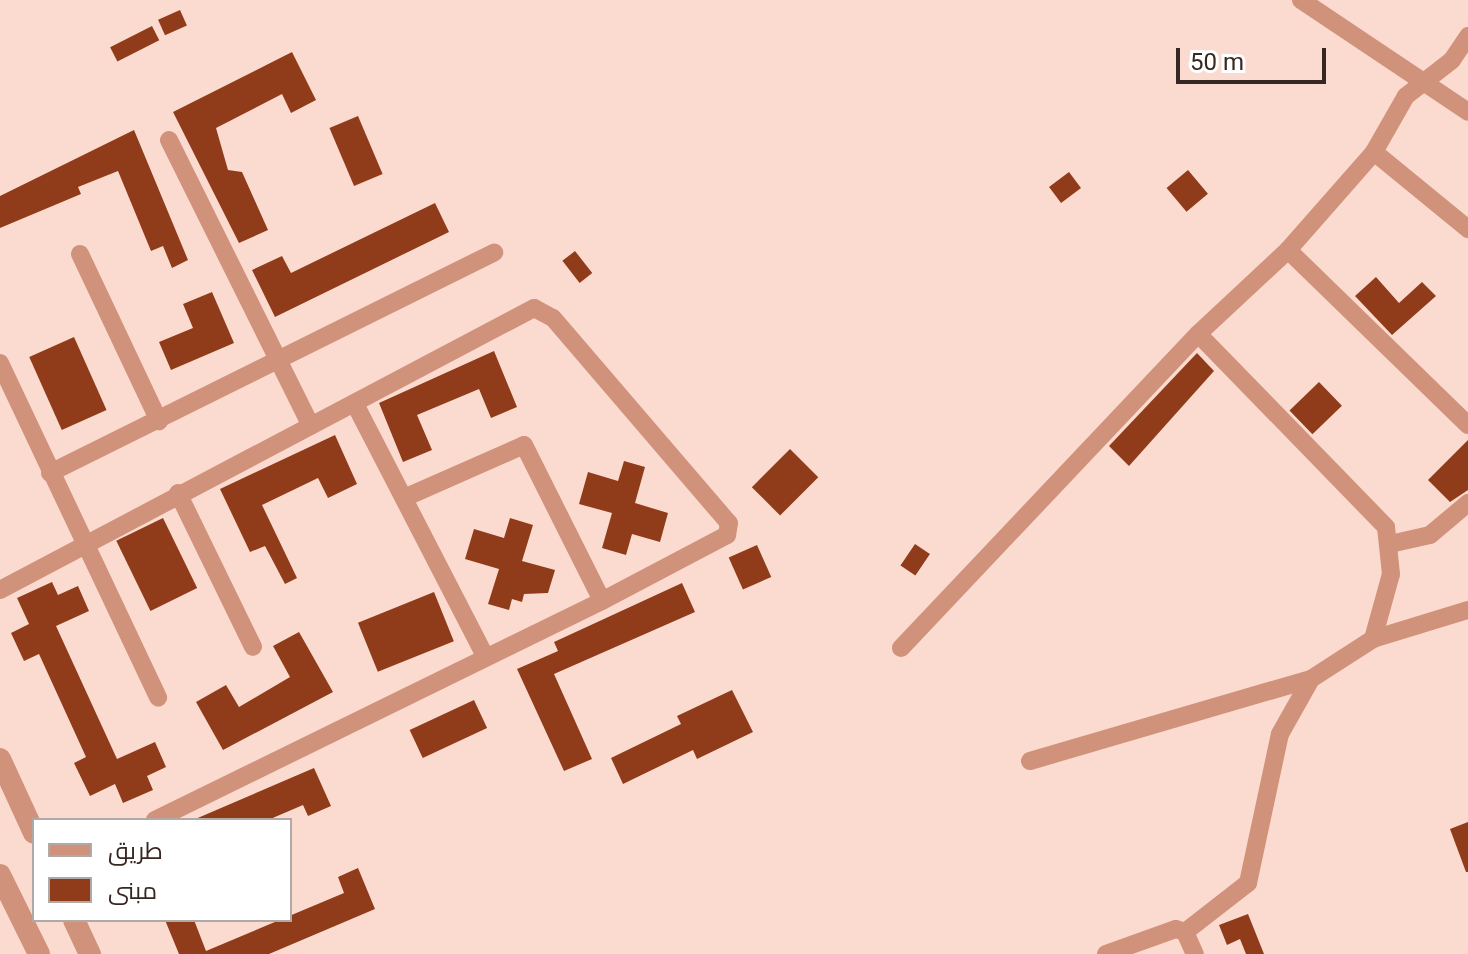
<!DOCTYPE html>
<meta charset="utf-8">
<style>
body{margin:0}
#map{position:relative;width:1468px;height:954px;overflow:hidden;background:#fbdbcf;font-family:Roboto,Cairo,sans-serif}
div>[style]{position:absolute}
.building>*{inset:0;background:#903c1b;transform-origin:0 0}
.minor>*{height:18px;margin:-9px;padding:0 9px;transform-origin:9px;border-radius:9px;background:#d1927c}
.tertiary>*{height:22px;margin:-11px;padding:0 11px;transform-origin:11px;border-radius:11px;background:#d1927c}
span{translate:-50% -50%;white-space:nowrap;text-align:center;line-height:1.15;-webkit-text-stroke:8px #fff;paint-order:stroke}
.legend{position:absolute;left:32px;top:818px;width:260px;height:104px;box-sizing:border-box;background:#fff;border:2px solid #afa9a7;margin:0;padding:10px 14px;list-style:none;font-size:24px;color:#362722}
.legend li{display:flex;align-items:center;gap:16px;height:40px}
.legend b{width:40px;border:2px solid #afa9a7}
.scale{position:absolute;left:1176px;top:48px;width:150px;height:36px;box-sizing:border-box;border:4px solid #362722;border-top:0;padding-left:10px;font-size:24px;line-height:28px;white-space:nowrap;color:#362722;-webkit-text-stroke:6px #fff;paint-order:stroke}
</style>
<div id="map">
<div class="building">
<i style="left:180px;top:10px;width:17px;height:24px;rotate:66deg"></i>
<i style="left:152px;top:26px;width:16px;height:47px;rotate:63deg"></i>
<i style="clip-path:polygon(292px 52px,316px 100px,291px 113px,282px 94px,216px 128px,228px 170px,242px 172px,268px 230px,239px 243px,173px 112px)"></i>
<i style="left:358px;top:116px;width:63px;height:31px;rotate:67deg"></i>
<i style="clip-path:polygon(134px 130px,188px 260px,172px 268px,163px 246px,151px 251px,118px 171px,78px 187px,81px 194px,0 228px,0 196px)"></i>
<i style="left:1188px;top:170px;width:31px;height:28px;rotate:50deg"></i>
<i style="left:1069px;top:172px;width:20px;height:25px;rotate:53deg"></i>
<i style="clip-path:polygon(435px 203px,449px 232px,275px 317px,252px 270px,282px 256px,291px 273px)"></i>
<i style="left:575px;top:251px;width:28px;height:16px;rotate:52deg"></i>
<i style="clip-path:polygon(1376px 277px,1399px 303px,1422px 282px,1436px 296px,1392px 335px,1355px 296px)"></i>
<i style="clip-path:polygon(212px 292px,234px 343px,171px 370px,159px 342px,193px 328px,183px 304px)"></i>
<i style="left:74px;top:337px;width:80px;height:49px;rotate:66deg"></i>
<i style="clip-path:polygon(494px 351px,517px 407px,491px 418px,479px 389px,417px 415px,432px 450px,403px 462px,379px 403px)"></i>
<i style="clip-path:polygon(1197px 353px,1214px 371px,1129px 466px,1109px 446px)"></i>
<i style="left:1319px;top:382px;width:33px;height:41px;rotate:46deg"></i>
<i style="clip-path:polygon(335px 435px,357px 484px,328px 498px,318px 478px,262px 505px,297px 578px,285px 584px,265px 546px,250px 552px,220px 489px)"></i>
<i style="clip-path:polygon(1468px 440px,1468px 490px,1450px 502px,1428px 480px)"></i>
<i style="left:790px;top:449px;width:40px;height:54px;rotate:45deg"></i>
<i style="clip-path:polygon(624px 461px,645px 467px,635px 503px,668px 513px,660px 542px,632px 534px,626px 555px,602px 548px,612px 513px,579px 504px,588px 472px,618px 481px)"></i>
<i style="left:163px;top:518px;width:78px;height:52px;rotate:64deg"></i>
<i style="clip-path:polygon(510px 518px,533px 525px,522px 561px,555px 570px,548px 593px,524px 594px,522px 602px,512px 599px,509px 610px,488px 604px,499px 569px,465px 559px,474px 529px,504px 538px)"></i>
<i style="left:915px;top:544px;width:18px;height:26px;rotate:34deg"></i>
<i style="left:757px;top:545px;width:35px;height:31px;rotate:66deg"></i>
<i style="clip-path:polygon(52px 582px,58px 595px,78px 586px,89px 611px,56px 626px,117px 759px,155px 742px,166px 767px,147px 776px,153px 790px,123px 803px,115px 784px,90px 796px,74px 763px,86px 757px,39px 654px,24px 661px,11px 633px,29px 624px,17px 598px)"></i>
<i style="clip-path:polygon(682px 583px,695px 612px,554px 674px,592px 759px,564px 771px,517px 669px,558px 651px,554px 642px)"></i>
<i style="left:434px;top:592px;width:53px;height:82px;rotate:68deg"></i>
<i style="clip-path:polygon(299px 632px,333px 692px,223px 750px,196px 702px,226px 685px,239px 707px,290px 677px,273px 646px)"></i>
<i style="clip-path:polygon(732px 690px,753px 732px,697px 759px,693px 750px,623px 784px,611px 758px,681px 724px,677px 716px)"></i>
<i style="left:474px;top:700px;width:31px;height:71px;rotate:65deg"></i>
<i style="clip-path:polygon(314px 768px,331px 806px,308px 816px,303px 805px,268px 820px,193px 820px)"></i>
<i style="clip-path:polygon(1468px 822px,1468px 872px,1466px 872px,1450px 829px)"></i>
<i style="clip-path:polygon(358px 868px,375px 909px,269px 954px,179px 954px,165px 920px,194px 920px,206px 951px,344px 893px,338px 877px)"></i>
<i style="clip-path:polygon(1248px 914px,1264px 954px,1246px 954px,1240px 939px,1227px 945px,1219px 925px)"></i>
</div>
<div class="minor">
<i style="left:1301px;top:0;width:201px;rotate:33.8deg"></i>
<i style="left:169px;top:140px;width:319px;rotate:63.6deg"></i>
<i style="left:1374px;top:152px;width:122px;rotate:39.3deg"></i>
<i style="left:1288px;top:250px;width:251px;rotate:44.2deg"></i>
<i style="left:80px;top:254px;width:185px;rotate:64.7deg"></i>
<i style="left:0;top:363px;width:370px;rotate:64.7deg"></i>
<i style="left:355px;top:404px;width:284px;rotate:62.7deg"></i>
<i style="left:50px;top:473px;width:496px;rotate:-26.4deg"></i>
<i style="left:178px;top:493px;width:171px;rotate:64deg"></i>
<i style="left:404px;top:498px;width:131px;rotate:-23.8deg"></i>
<i style="left:524px;top:445px;width:174px;rotate:63.4deg"></i>
<i style="left:1390px;top:544px;width:41px;rotate:-12.7deg"></i>
<i style="left:1430px;top:535px;width:50px;rotate:-40.1deg"></i>
<i style="left:0;top:590px;width:604px;rotate:-27.84deg"></i>
<i style="left:534px;top:308px;width:21px;rotate:28deg"></i>
<i style="left:553px;top:318px;width:270px;rotate:49.4deg"></i>
<i style="left:729px;top:523px;width:12px;rotate:99deg"></i>
<i style="left:727px;top:535px;width:141px;rotate:152.2deg"></i>
<i style="left:602px;top:601px;width:498px;rotate:153.9deg"></i>
<i style="left:1373px;top:639px;width:99px;rotate:-17deg"></i>
<i style="left:901px;top:648px;width:432px;rotate:-46.6deg"></i>
<i style="left:1198px;top:334px;width:123px;rotate:-43deg"></i>
<i style="left:1288px;top:250px;width:130px;rotate:-48.7deg"></i>
<i style="left:1374px;top:152px;width:64px;rotate:-60.3deg"></i>
<i style="left:1406px;top:96px;width:58px;rotate:-38deg"></i>
<i style="left:1452px;top:60px;width:29px;rotate:-56deg"></i>
<i style="left:1030px;top:761px;width:293px;rotate:-16.3deg"></i>
<i style="left:1185px;top:932px;width:80px;rotate:-37.9deg"></i>
<i style="left:1248px;top:883px;width:152px;rotate:-77.9deg"></i>
<i style="left:1280px;top:734px;width:63px;rotate:-60.6deg"></i>
<i style="left:1311px;top:679px;width:74px;rotate:-32.8deg"></i>
<i style="left:1373px;top:639px;width:67px;rotate:-74.5deg"></i>
<i style="left:1391px;top:574px;width:47px;rotate:-96.1deg"></i>
<i style="left:1386px;top:527px;width:269px;rotate:-134.2deg"></i>
<i style="left:1106px;top:954px;width:74px;rotate:-19.7deg"></i>
<i style="left:1176px;top:929px;width:9px;rotate:18deg"></i>
<i style="left:1185px;top:932px;width:24px;rotate:66deg"></i>
</div>
<div class="tertiary">
<i style="left:0;top:759px;width:81px;rotate:65.3deg"></i>
<i style="left:0;top:875px;width:88px;rotate:63.7deg"></i>
<i style="left:74px;top:920px;width:38px;rotate:65deg"></i>
</div>
<ul class="legend">
<li><b style="height:10px;background:#d1927c"></b>طريق</li>
<li><b style="height:22px;background:#903c1b"></b>مبنى</li>
</ul>
<div class="scale">50 m</div>
</div>
